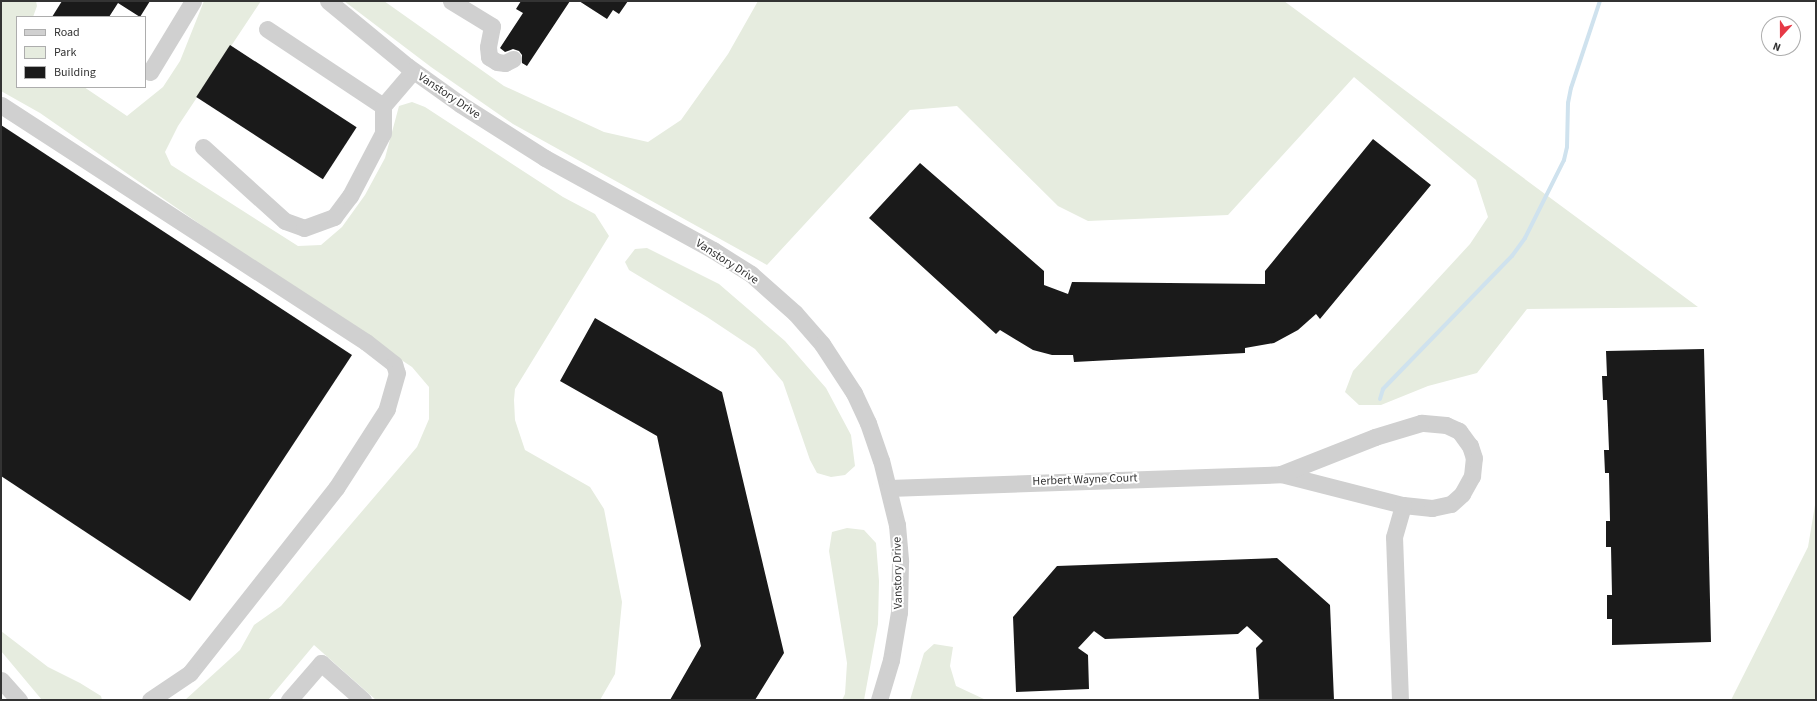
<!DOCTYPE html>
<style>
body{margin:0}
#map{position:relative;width:1817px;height:701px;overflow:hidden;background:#fff;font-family:"Source Sans 3",sans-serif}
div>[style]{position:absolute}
.green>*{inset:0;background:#e6ecdf}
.stream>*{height:4px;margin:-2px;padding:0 2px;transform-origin:2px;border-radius:2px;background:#cfe2ee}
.building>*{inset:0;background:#1a1a1a;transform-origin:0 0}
.minor>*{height:17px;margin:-8.5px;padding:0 8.5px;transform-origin:8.5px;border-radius:8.5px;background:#d0d0d0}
span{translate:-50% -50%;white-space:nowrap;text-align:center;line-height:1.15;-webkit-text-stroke:4px #fff;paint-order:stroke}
.street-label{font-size:12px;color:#333}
.frame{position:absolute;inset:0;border:2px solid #333;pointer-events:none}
.legend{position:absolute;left:16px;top:16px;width:130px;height:72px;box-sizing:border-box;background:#fff;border:1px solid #adadad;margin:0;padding:5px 7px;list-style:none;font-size:12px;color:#333}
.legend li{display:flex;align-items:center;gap:8px;height:20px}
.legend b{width:20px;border:1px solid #adadad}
.north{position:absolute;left:1761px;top:16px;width:40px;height:40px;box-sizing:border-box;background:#fff;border:1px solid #adadad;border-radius:50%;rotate:201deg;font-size:11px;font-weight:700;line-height:16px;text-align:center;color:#333}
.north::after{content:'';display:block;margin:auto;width:14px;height:18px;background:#e63946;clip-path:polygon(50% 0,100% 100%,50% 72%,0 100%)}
</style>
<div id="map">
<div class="green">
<i style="clip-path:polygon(1px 1px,36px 1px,37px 6px,33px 17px,17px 17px,17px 87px,84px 87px,127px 116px,163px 87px,180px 61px,204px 1px,261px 1px,178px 126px,165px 152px,171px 165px,298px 246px,321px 245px,342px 227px,365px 195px,385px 158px,399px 106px,412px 102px,425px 107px,563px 197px,595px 214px,609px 236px,515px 389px,514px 400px,515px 420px,525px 450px,590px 487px,604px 509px,622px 602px,615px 674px,600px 700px,376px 700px,314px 645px,268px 700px,185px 700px,240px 650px,254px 625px,281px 606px,417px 447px,429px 419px,429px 387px,412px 367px,276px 277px,40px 113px,1px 91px)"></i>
<i style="clip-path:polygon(344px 1px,384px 1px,504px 86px,604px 132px,648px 142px,681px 120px,728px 54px,758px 1px,1284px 1px,1698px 307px,1527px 309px,1477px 373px,1428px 386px,1381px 405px,1359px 405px,1345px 392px,1353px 371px,1470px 244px,1488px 217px,1476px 180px,1354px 77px,1228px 215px,1088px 221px,1058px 206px,957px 106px,910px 110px,767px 265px,513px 124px,431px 67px)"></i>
<i style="clip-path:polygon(647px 248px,719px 284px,785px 341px,826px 388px,851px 435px,855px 466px,845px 475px,831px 477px,817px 473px,810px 460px,783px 382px,755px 349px,707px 317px,629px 270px,625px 262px,635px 249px)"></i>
<i style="clip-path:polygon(1816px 499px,1816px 700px,1731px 700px,1808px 547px)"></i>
<i style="clip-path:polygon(847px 528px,864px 530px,876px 543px,879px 581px,878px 624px,864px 700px,842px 700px,845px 694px,847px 663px,829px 551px,832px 532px)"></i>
<i style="clip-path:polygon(1px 631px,48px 667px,80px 683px,101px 696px,102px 700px,42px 700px,1px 651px)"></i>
<i style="clip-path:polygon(934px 644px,953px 647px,950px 666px,956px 686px,986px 700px,910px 700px,924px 653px)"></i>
</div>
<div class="stream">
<i style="left:1380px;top:399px;width:10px;rotate:-73deg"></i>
<i style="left:1383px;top:389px;width:185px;rotate:-45.9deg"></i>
<i style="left:1512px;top:256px;width:22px;rotate:-54deg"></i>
<i style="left:1525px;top:238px;width:87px;rotate:-63.4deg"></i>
<i style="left:1564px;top:160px;width:13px;rotate:-77deg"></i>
<i style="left:1567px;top:147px;width:44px;rotate:-88.7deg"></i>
<i style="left:1568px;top:103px;width:15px;rotate:-79deg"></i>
<i style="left:1571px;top:88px;width:92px;rotate:-71.6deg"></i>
</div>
<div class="building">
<i style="clip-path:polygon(62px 1px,150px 1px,140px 17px,118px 3px,109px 17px,52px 17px)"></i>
<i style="clip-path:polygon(521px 1px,570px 1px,527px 66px,522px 63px,522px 55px,519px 51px,513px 49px,505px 52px,500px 48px,523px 13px,516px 9px)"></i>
<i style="clip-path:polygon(579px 1px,628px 1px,619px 14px,613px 10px,607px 19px)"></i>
<i style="left:230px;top:45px;width:151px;height:62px;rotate:33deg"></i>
<i style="clip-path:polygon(1px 125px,352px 355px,190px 601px,1px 476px)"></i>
<i style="clip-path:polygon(1373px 139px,1431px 185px,1320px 319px,1316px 314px,1298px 330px,1274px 343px,1245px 348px,1245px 353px,1074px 362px,1073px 355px,1052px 355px,1033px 350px,1000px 330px,996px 334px,869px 218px,920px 163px,1044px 271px,1044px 285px,1068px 294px,1072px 282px,1265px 284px,1265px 271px)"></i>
<i style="clip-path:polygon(595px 318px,722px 392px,784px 653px,755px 700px,670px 700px,701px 646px,657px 436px,560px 381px)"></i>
<i style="clip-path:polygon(1704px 349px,1711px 642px,1612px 645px,1612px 619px,1607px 619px,1607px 595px,1612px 595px,1611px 547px,1606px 547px,1606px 521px,1610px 521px,1609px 473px,1605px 473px,1604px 450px,1609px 450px,1607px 400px,1603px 400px,1602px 376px,1607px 376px,1606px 351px)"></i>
<i style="clip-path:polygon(1277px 558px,1330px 605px,1334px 700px,1259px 700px,1256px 648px,1263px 641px,1247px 626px,1238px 634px,1105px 639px,1094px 631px,1078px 648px,1088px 655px,1089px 689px,1016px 692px,1013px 617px,1057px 566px)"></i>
</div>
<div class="minor">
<i style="left:328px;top:1px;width:102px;rotate:39.4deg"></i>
<i style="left:407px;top:66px;width:65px;rotate:35.6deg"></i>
<i style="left:460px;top:104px;width:101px;rotate:32.4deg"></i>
<i style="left:545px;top:158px;width:192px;rotate:28.7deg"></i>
<i style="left:713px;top:250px;width:45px;rotate:32.3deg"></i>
<i style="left:751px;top:274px;width:59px;rotate:41.6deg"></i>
<i style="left:795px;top:313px;width:41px;rotate:48.9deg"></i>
<i style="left:822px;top:344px;width:59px;rotate:56.9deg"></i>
<i style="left:854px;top:393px;width:33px;rotate:65deg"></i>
<i style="left:868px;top:423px;width:39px;rotate:71deg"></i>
<i style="left:881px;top:460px;width:67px;rotate:76.2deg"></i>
<i style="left:897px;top:525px;width:37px;rotate:85deg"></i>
<i style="left:900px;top:562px;width:50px;rotate:91.1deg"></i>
<i style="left:899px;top:612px;width:49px;rotate:99.5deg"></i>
<i style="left:891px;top:660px;width:42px;rotate:106.7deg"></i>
<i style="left:451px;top:1px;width:48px;rotate:31.4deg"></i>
<i style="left:492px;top:26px;width:21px;rotate:101deg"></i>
<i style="left:488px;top:47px;width:10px;rotate:84deg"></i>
<i style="left:489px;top:57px;width:9px;rotate:32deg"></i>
<i style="left:497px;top:62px;width:8px;rotate:7deg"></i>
<i style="left:505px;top:63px;width:9px;rotate:-27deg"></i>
<i style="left:267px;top:29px;width:139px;rotate:33.6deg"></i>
<i style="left:383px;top:106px;width:46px;rotate:-49.4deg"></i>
<i style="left:150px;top:72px;width:83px;rotate:-58.8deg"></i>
<i style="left:1px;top:105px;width:435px;rotate:33deg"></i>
<i style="left:366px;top:342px;width:36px;rotate:38deg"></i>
<i style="left:394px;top:364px;width:9px;rotate:72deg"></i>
<i style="left:397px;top:373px;width:37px;rotate:106deg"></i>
<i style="left:387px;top:409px;width:94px;rotate:122.8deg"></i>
<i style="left:336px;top:488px;width:236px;rotate:128.3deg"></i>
<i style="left:190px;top:673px;width:48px;rotate:146deg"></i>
<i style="left:203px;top:147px;width:110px;rotate:42.1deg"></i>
<i style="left:285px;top:221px;width:20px;rotate:20deg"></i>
<i style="left:304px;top:228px;width:32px;rotate:-20deg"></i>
<i style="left:334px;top:217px;width:26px;rotate:-53deg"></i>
<i style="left:350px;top:196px;width:71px;rotate:-62.4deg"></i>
<i style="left:383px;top:133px;width:27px;rotate:-90deg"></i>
<i style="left:889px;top:488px;width:392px;rotate:-2deg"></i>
<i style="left:1281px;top:474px;width:126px;rotate:14.3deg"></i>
<i style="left:1403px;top:505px;width:29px;rotate:6deg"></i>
<i style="left:1432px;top:508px;width:19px;rotate:-12deg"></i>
<i style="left:1451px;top:504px;width:15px;rotate:-42deg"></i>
<i style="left:1462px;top:494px;width:21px;rotate:-61deg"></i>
<i style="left:1472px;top:476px;width:18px;rotate:-84deg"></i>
<i style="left:1474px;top:458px;width:13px;rotate:-108deg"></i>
<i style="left:1470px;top:446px;width:19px;rotate:-126deg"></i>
<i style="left:1459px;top:431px;width:14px;rotate:-155deg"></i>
<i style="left:1446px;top:425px;width:25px;rotate:-175deg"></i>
<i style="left:1421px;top:423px;width:48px;rotate:163.1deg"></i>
<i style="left:1375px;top:437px;width:101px;rotate:158.5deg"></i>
<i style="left:1px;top:680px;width:27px;rotate:48deg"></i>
<i style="left:289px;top:700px;width:49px;rotate:-49.1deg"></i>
<i style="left:321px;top:663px;width:56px;rotate:41.4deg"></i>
<i style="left:1400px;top:700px;width:163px;rotate:-92.1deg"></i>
<i style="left:1394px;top:537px;width:33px;rotate:-74deg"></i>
</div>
<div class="street-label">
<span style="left:449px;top:96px;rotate:34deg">Vanstory Drive</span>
<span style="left:727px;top:262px;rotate:33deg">Vanstory Drive</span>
<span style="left:1085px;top:480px;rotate:-2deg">Herbert Wayne Court</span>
<span style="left:898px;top:573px;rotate:-91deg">Vanstory Drive</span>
</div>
<div class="frame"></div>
<ul class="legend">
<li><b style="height:5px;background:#d0d0d0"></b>Road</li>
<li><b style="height:11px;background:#e6ecdf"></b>Park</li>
<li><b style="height:11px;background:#1a1a1a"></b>Building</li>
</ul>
<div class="north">N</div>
</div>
